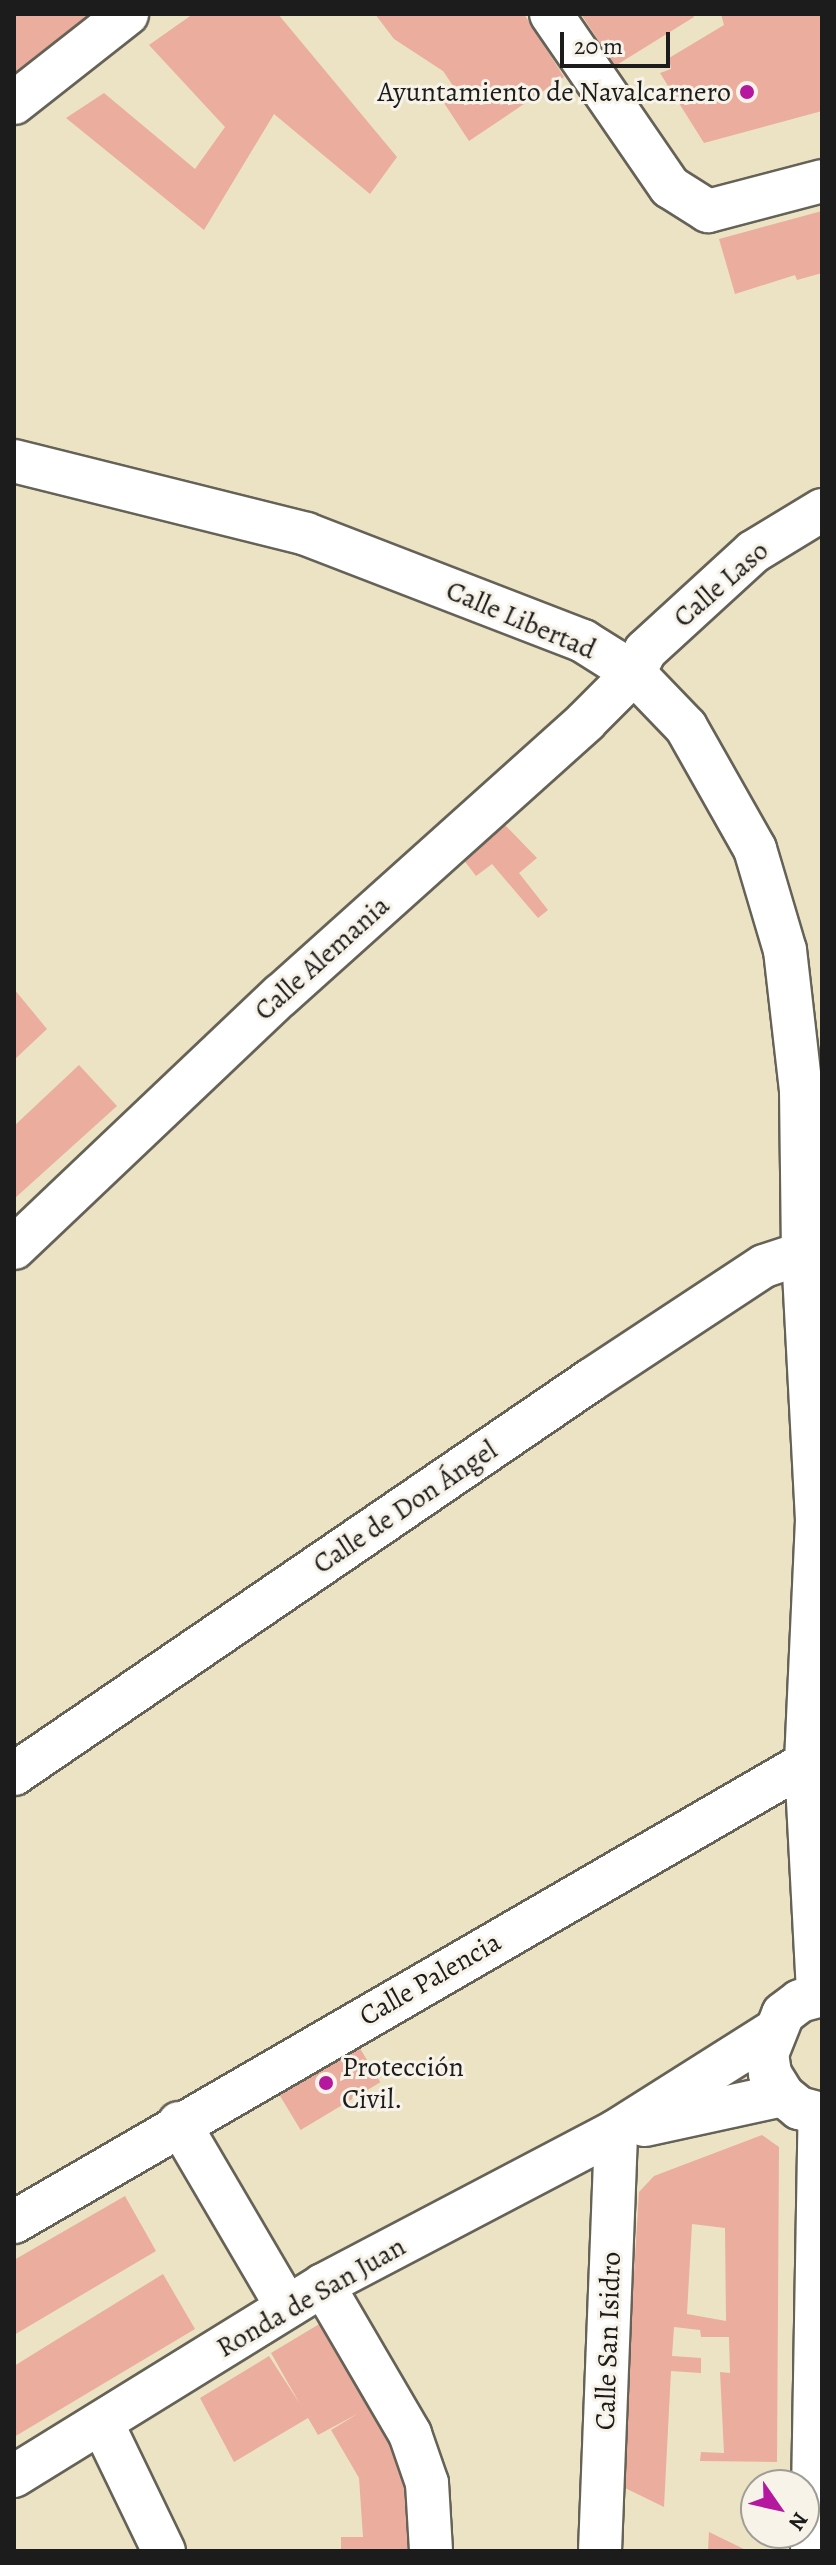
<!DOCTYPE html>
<meta charset="utf-8">
<style>
body{margin:0}
#map{position:relative;width:836px;height:2565px;overflow:hidden;background:#ece3c4;font-family:Alegreya,serif}
div>[style]{position:absolute}
.building>*{inset:0;background:#eaad9e;transform-origin:0 0}
.roads{filter:drop-shadow(2px 0 #656257) drop-shadow(-2px 0 #656257) drop-shadow(0 2px #656257) drop-shadow(0 -2px #656257)}
.minor>*{height:42px;margin:-21px;padding:0 21px;transform-origin:21px;border-radius:21px;background:#fff}
.dots>*{width:22px;height:22px;translate:-50% -50%;box-sizing:border-box;border:4px solid #f7f3e8;border-radius:50%}
span{translate:-50% -50%;white-space:nowrap;text-align:center;line-height:1.15;-webkit-text-stroke:6px #f7f3e8;paint-order:stroke}
.poi-label{font-size:28px;color:#1c1c1c}
.right{translate:-100% -50%;text-align:right}
.left{translate:0 -50%;text-align:left}
.street-label{font-size:28px;color:#1c1c1c}
.frame{position:absolute;inset:0;border:16px solid #1c1c1c;pointer-events:none}
.north{position:absolute;left:740px;top:2469px;width:80px;height:80px;box-sizing:border-box;background:#f7f3e8;border:2px solid #9f9d96;border-radius:50%;rotate:124deg;font-size:22px;font-weight:700;line-height:32px;text-align:center;color:#1c1c1c}
.north::after{content:'';display:block;margin:auto;width:28px;height:36px;background:#b5179e;clip-path:polygon(50% 0,100% 100%,50% 72%,0 100%)}
.scale{position:absolute;left:560px;top:32px;width:110px;height:36px;box-sizing:border-box;border:4px solid #1c1c1c;border-top:0;padding-left:10px;font-size:24px;line-height:28px;white-space:nowrap;color:#1c1c1c;-webkit-text-stroke:6px #f7f3e8;paint-order:stroke}
</style>
<div id="map">
<div class="building">
<i style="clip-path:polygon(14px 14px,95px 14px,14px 82px)"></i>
<i style="clip-path:polygon(193px 14px,278px 14px,397px 157px,370px 194px,274px 114px,204px 230px,66px 118px,104px 93px,195px 169px,225px 127px,149px 45px)"></i>
<i style="clip-path:polygon(375px 14px,524px 14px,564px 77px,469px 141px,444px 103px,458px 93px,443px 71px,394px 39px)"></i>
<i style="clip-path:polygon(581px 14px,692px 14px,694px 17px,615px 66px)"></i>
<i style="clip-path:polygon(721px 14px,822px 14px,822px 111px,704px 143px,660px 73px,671px 69px,669px 58px,724px 25px)"></i>
<i style="clip-path:polygon(822px 211px,822px 273px,797px 280px,795px 275px,735px 294px,719px 239px)"></i>
<i style="clip-path:polygon(504px 824px,537px 858px,519px 873px,548px 910px,538px 918px,492px 864px,476px 876px,463px 859px)"></i>
<i style="clip-path:polygon(14px 989px,47px 1029px,14px 1060px)"></i>
<i style="clip-path:polygon(79px 1065px,117px 1106px,14px 1199px,14px 1126px)"></i>
<i style="left:352px;top:2035px;width:55px;height:93px;rotate:59deg"></i>
<i style="clip-path:polygon(evenodd,762px 2135px,779px 2147px,777px 2462px,700px 2461px,701px 2452px,724px 2453px,720px 2372px,730px 2373px,729px 2337px,701px 2337px,700px 2330px,674px 2327px,672px 2356px,701px 2358px,701px 2373px,671px 2371px,664px 2507px,621px 2486px,639px 2192px,654px 2176px,762px 2135px,692px 2224px,725px 2228px,726px 2321px,687px 2314px,692px 2224px)"></i>
<i style="clip-path:polygon(125px 2196px,156px 2251px,14px 2335px,14px 2260px)"></i>
<i style="clip-path:polygon(163px 2274px,195px 2329px,14px 2437px,14px 2366px)"></i>
<i style="clip-path:polygon(326px 2320px,409px 2467px,411px 2551px,341px 2551px,341px 2537px,363px 2537px,359px 2478px,331px 2430px,359px 2413px,318px 2435px,308px 2418px,234px 2462px,200px 2398px,269px 2356px,300px 2404px,271px 2353px)"></i>
<i style="clip-path:polygon(709px 2532px,748px 2551px,708px 2551px)"></i>
</div>
<div class="roads">
<div class="minor">
<i style="left:551px;top:14px;width:210px;rotate:55.5deg"></i>
<i style="left:670px;top:187px;width:45px;rotate:32.3deg"></i>
<i style="left:708px;top:211px;width:118px;rotate:-14.7deg"></i>
<i style="left:14px;top:103px;width:144px;rotate:-38.2deg"></i>
<i style="left:14px;top:461px;width:301px;rotate:14deg"></i>
<i style="left:306px;top:534px;width:297px;rotate:21.1deg"></i>
<i style="left:583px;top:641px;width:60px;rotate:32.1deg"></i>
<i style="left:634px;top:673px;width:75px;rotate:46.1deg"></i>
<i style="left:686px;top:727px;width:140px;rotate:60.5deg"></i>
<i style="left:755px;top:849px;width:105px;rotate:73.5deg"></i>
<i style="left:785px;top:950px;width:141px;rotate:83.5deg"></i>
<i style="left:801px;top:1090px;width:163px;rotate:89.3deg"></i>
<i style="left:803px;top:1253px;width:267px;rotate:87deg"></i>
<i style="left:817px;top:1520px;width:243px;rotate:92.6deg"></i>
<i style="left:806px;top:1763px;width:232px;rotate:87deg"></i>
<i style="left:14px;top:1248px;width:368px;rotate:-43.5deg"></i>
<i style="left:281px;top:995px;width:409px;rotate:-41.9deg"></i>
<i style="left:585px;top:722px;width:69px;rotate:-45deg"></i>
<i style="left:634px;top:673px;width:25px;rotate:-63deg"></i>
<i style="left:645px;top:651px;width:147px;rotate:-42.5deg"></i>
<i style="left:753px;top:552px;width:81px;rotate:-31.3deg"></i>
<i style="left:14px;top:1774px;width:699px;rotate:-34.33deg"></i>
<i style="left:591px;top:1380px;width:207px;rotate:-33.4deg"></i>
<i style="left:764px;top:1266px;width:41px;rotate:-18.4deg"></i>
<i style="left:822px;top:1995px;width:23px;rotate:165deg"></i>
<i style="left:800px;top:2001px;width:21px;rotate:143deg"></i>
<i style="left:783px;top:2014px;width:43px;rotate:111.8deg"></i>
<i style="left:767px;top:2054px;width:20px;rotate:81deg"></i>
<i style="left:770px;top:2074px;width:25px;rotate:58deg"></i>
<i style="left:783px;top:2095px;width:21px;rotate:39deg"></i>
<i style="left:799px;top:2108px;width:24px;rotate:15deg"></i>
<i style="left:179px;top:2123px;width:213px;rotate:59.6deg"></i>
<i style="left:645px;top:2125px;width:141px;rotate:-12.3deg"></i>
<i style="left:14px;top:2222px;width:915px;rotate:-30.09deg"></i>
<i style="left:323px;top:2285px;width:173px;rotate:59.7deg"></i>
<i style="left:410px;top:2434px;width:52px;rotate:70.9deg"></i>
<i style="left:427px;top:2483px;width:68px;rotate:86.6deg"></i>
<i style="left:103px;top:2425px;width:140px;rotate:64.2deg"></i>
<i style="left:14px;top:2476px;width:363px;rotate:-31.7deg"></i>
<i style="left:323px;top:2285px;width:331px;rotate:-27.7deg"></i>
<i style="left:616px;top:2131px;width:183px;rotate:-32.3deg"></i>
<i style="left:600px;top:2551px;width:420px;rotate:-87.8deg"></i>
<i style="left:812px;top:2551px;width:437px;rotate:-89deg"></i>
</div>
</div>
<div class="dots">
<i style="left:747px;top:92px;background:#b5179e"></i>
<i style="left:326px;top:2083px;background:#b5179e"></i>
</div>
<div class="poi-label">
<span class="right" style="left:731px;top:92px">Ayuntamiento de Navalcarnero</span>
<span class="left" style="left:342px;top:2083px">Protección<br>Civil.</span>
</div>
<div class="street-label">
<span style="left:721px;top:584px;rotate:-41deg">Calle Laso</span>
<span style="left:521px;top:620px;rotate:23deg">Calle Libertad</span>
<span style="left:322px;top:958px;rotate:-42deg">Calle Alemania</span>
<span style="left:405px;top:1507px;rotate:-34deg">Calle de Don Ángel</span>
<span style="left:430px;top:1979px;rotate:-30deg">Calle Palencia</span>
<span style="left:311px;top:2297px;rotate:-30deg">Ronda de San Juan</span>
<span style="left:608px;top:2341px;rotate:-88deg">Calle San Isidro</span>
</div>
<div class="frame"></div>
<div class="north">N</div>
<div class="scale">20 m</div>
</div>
